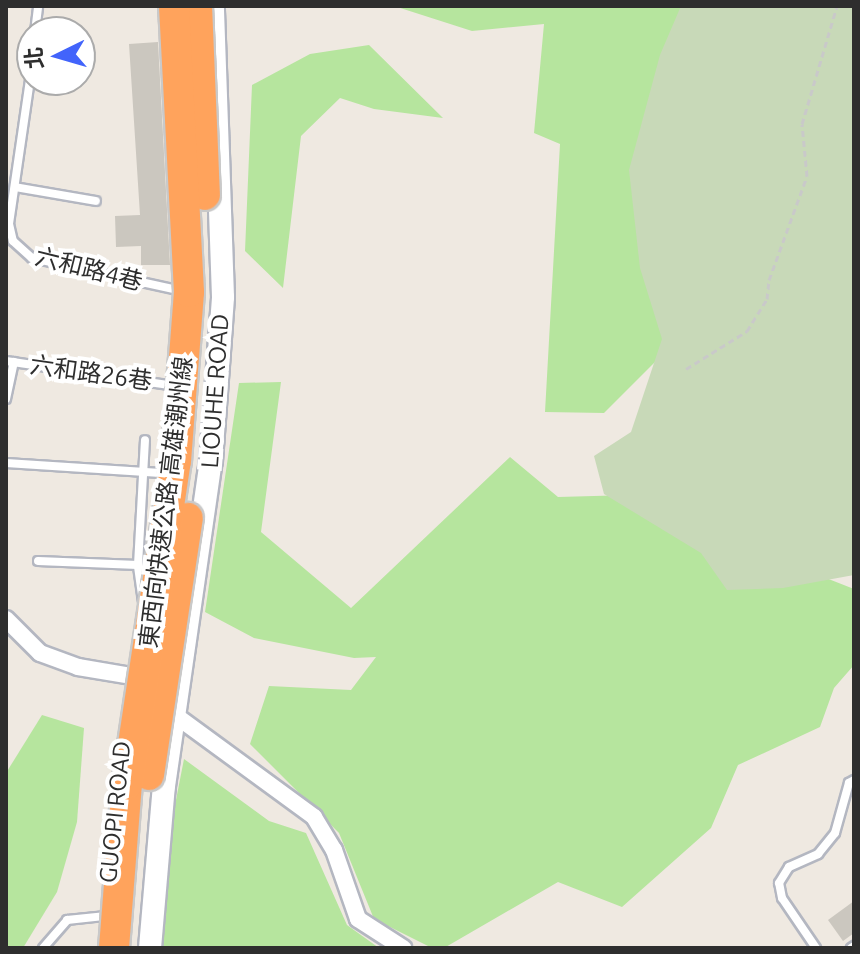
<!DOCTYPE html>
<meta charset="utf-8">
<style>
body{margin:0}
#map{position:relative;width:860px;height:954px;overflow:hidden;background:#efe9e1;font-family:Ubuntu,"Noto Sans TC",sans-serif}
div>[style]{position:absolute}
.green>*{inset:0;background:#b6e59e}
.cemetery>*{inset:0;background:#c8d9b8}
.building>*{inset:0;background:#cbc7bf}
.path>*{height:3px;margin-top:-1.5px;transform-origin:0;background:repeating-linear-gradient(90deg,#c9c9c9 0 6px,transparent 0 10px)}
.roads{filter:drop-shadow(2px 0 #b4b7c1) drop-shadow(-2px 0 #b4b7c1) drop-shadow(0 2px #b4b7c1) drop-shadow(0 -2px #b4b7c1)}
.lane>*{height:8px;margin:-4px;padding:0 4px;transform-origin:4px;border-radius:4px;background:#fff}
.street>*{height:16px;margin:-8px;padding:0 8px;transform-origin:8px;border-radius:8px;background:#fff}
.secondary>*{height:22px;margin:-11px;padding:0 11px;transform-origin:11px;border-radius:11px;background:#fff}
.bridges{filter:drop-shadow(2px 0 #c9c9c9) drop-shadow(-2px 0 #c9c9c9) drop-shadow(0 2px #c9c9c9) drop-shadow(0 -2px #c9c9c9)}
.highway-bridge>*{height:30px;margin:-15px;padding:0 15px;transform-origin:15px;border-radius:15px;background:#ffa35c}
span{translate:-50% -50%;white-space:nowrap;text-align:center;line-height:1.15;-webkit-text-stroke:8px #fff;paint-order:stroke}
.street-label{font-size:24px;color:#2e2e2e}
.frame{position:absolute;inset:0;border:8px solid #2e2e2e;pointer-events:none}
.north{position:absolute;left:16px;top:16px;width:80px;height:80px;box-sizing:border-box;background:#fff;border:2px solid #ababab;border-radius:50%;rotate:265deg;font-size:22px;font-weight:700;line-height:32px;text-align:center;color:#2e2e2e}
.north::after{content:'';display:block;margin:auto;width:28px;height:36px;background:#4264fb;clip-path:polygon(50% 0,100% 100%,50% 72%,0 100%)}
</style>
<div id="map">
<div class="green">
<i style="clip-path:polygon(394px 6px,734px 6px,676px 341px,604px 413px,545px 412px,560px 144px,534px 133px,544px 24px,472px 31px)"></i>
<i style="clip-path:polygon(369px 45px,443px 118px,374px 109px,340px 98px,301px 136px,283px 288px,245px 251px,252px 85px,310px 54px)"></i>
<i style="clip-path:polygon(281px 382px,261px 532px,351px 608px,510px 457px,558px 497px,666px 494px,775px 558px,854px 589px,854px 665px,834px 688px,820px 727px,738px 765px,711px 828px,622px 907px,558px 882px,444px 948px,432px 948px,374px 919px,339px 833px,250px 744px,269px 686px,351px 690px,376px 657px,354px 658px,254px 638px,205px 612px,239px 383px)"></i>
<i style="clip-path:polygon(42px 715px,84px 728px,77px 822px,57px 892px,23px 948px,6px 948px,6px 773px)"></i>
<i style="clip-path:polygon(184px 759px,269px 821px,306px 833px,347px 925px,379px 948px,159px 948px,167px 846px)"></i>
</div>
<div class="cemetery">
<i style="clip-path:polygon(681px 6px,854px 6px,854px 575px,783px 588px,727px 590px,701px 553px,604px 494px,594px 456px,631px 432px,662px 339px,640px 268px,629px 170px,660px 55px)"></i>
</div>
<div class="building">
<i style="clip-path:polygon(158px 42px,170px 265px,141px 265px,141px 246px,116px 247px,115px 216px,140px 215px,129px 44px)"></i>
<i style="clip-path:polygon(854px 901px,854px 933px,843px 941px,828px 920px)"></i>
</div>
<div class="path">
<i style="left:686px;top:369px;width:72px;rotate:-31.9deg"></i>
<i style="left:747px;top:331px;width:38px;rotate:-58deg"></i>
<i style="left:767px;top:299px;width:19px;rotate:-84deg"></i>
<i style="left:769px;top:280px;width:111px;rotate:-69.9deg"></i>
<i style="left:807px;top:176px;width:52px;rotate:-95.5deg"></i>
<i style="left:802px;top:124px;width:123px;rotate:-73.5deg"></i>
</div>
<div class="roads">
<div class="lane">
<i style="left:35px;top:32px;width:26px;rotate:-83deg"></i>
<i style="left:32px;top:66px;width:160px;rotate:98.3deg"></i>
<i style="left:9px;top:224px;width:17px;rotate:77deg"></i>
<i style="left:13px;top:241px;width:25px;rotate:42deg"></i>
<i style="left:32px;top:258px;width:148px;rotate:12.4deg"></i>
<i style="left:15px;top:187px;width:82px;rotate:9.8deg"></i>
<i style="left:6px;top:361px;width:165px;rotate:8.4deg"></i>
<i style="left:6px;top:399px;width:38px;rotate:-78deg"></i>
<i style="left:6px;top:463px;width:155px;rotate:3.7deg"></i>
<i style="left:38px;top:561px;width:100px;rotate:2.3deg"></i>
<i style="left:143px;top:602px;width:37px;rotate:-98deg"></i>
<i style="left:138px;top:565px;width:125px;rotate:-86.8deg"></i>
<i style="left:43px;top:948px;width:37px;rotate:-49deg"></i>
<i style="left:67px;top:920px;width:37px;rotate:-6deg"></i>
<i style="left:816px;top:948px;width:60px;rotate:-124.2deg"></i>
<i style="left:782px;top:898px;width:15px;rotate:-101deg"></i>
<i style="left:779px;top:883px;width:19px;rotate:-58deg"></i>
<i style="left:789px;top:867px;width:32px;rotate:-24deg"></i>
<i style="left:818px;top:854px;width:27px;rotate:-51deg"></i>
<i style="left:835px;top:833px;width:52px;rotate:-74.4deg"></i>
<i style="left:849px;top:783px;width:6px;rotate:-31deg"></i>
<i style="left:851px;top:948px;width:4px;rotate:-34deg"></i>
</div>
<div class="street">
<i style="left:6px;top:619px;width:48px;rotate:45deg"></i>
<i style="left:40px;top:653px;width:40px;rotate:20.2deg"></i>
<i style="left:78px;top:667px;width:55px;rotate:9.5deg"></i>
<i style="left:132px;top:676px;width:18px;rotate:45deg"></i>
<i style="left:168px;top:710px;width:181px;rotate:36.2deg"></i>
<i style="left:314px;top:817px;width:39px;rotate:59deg"></i>
<i style="left:334px;top:850px;width:73px;rotate:70.8deg"></i>
<i style="left:358px;top:919px;width:54px;rotate:32.8deg"></i>
</div>
<div class="secondary">
<i style="left:150px;top:948px;width:163px;rotate:-85.1deg"></i>
<i style="left:164px;top:786px;width:328px;rotate:-81.8deg"></i>
<i style="left:211px;top:461px;width:164px;rotate:-85.8deg"></i>
<i style="left:223px;top:297px;width:291px;rotate:-92deg"></i>
</div>
</div>
<div class="bridges">
<div class="highway-bridge">
<i style="left:197px;top:6px;width:189px;rotate:87.6deg"></i>
<i style="left:149px;top:775px;width:260px;rotate:-81.4deg"></i>
<i style="left:114px;top:948px;width:165px;rotate:-85.5deg"></i>
<i style="left:127px;top:784px;width:327px;rotate:-81.4deg"></i>
<i style="left:176px;top:461px;width:169px;rotate:-85.6deg"></i>
<i style="left:189px;top:292px;width:286px;rotate:-93deg"></i>
</div>
</div>
<div class="street-label">
<span style="left:89px;top:269px;rotate:14deg">六和路4巷</span>
<span style="left:91px;top:373px;rotate:8deg">六和路26巷</span>
<span style="left:215px;top:391px;rotate:-86deg">LIOUHE ROAD</span>
<span style="left:166px;top:502px;rotate:-83deg">東西向快速公路 高雄潮州線</span>
<span style="left:115px;top:812px;rotate:-84deg">GUOPI ROAD</span>
</div>
<div class="frame"></div>
<div class="north">北</div>
</div>
